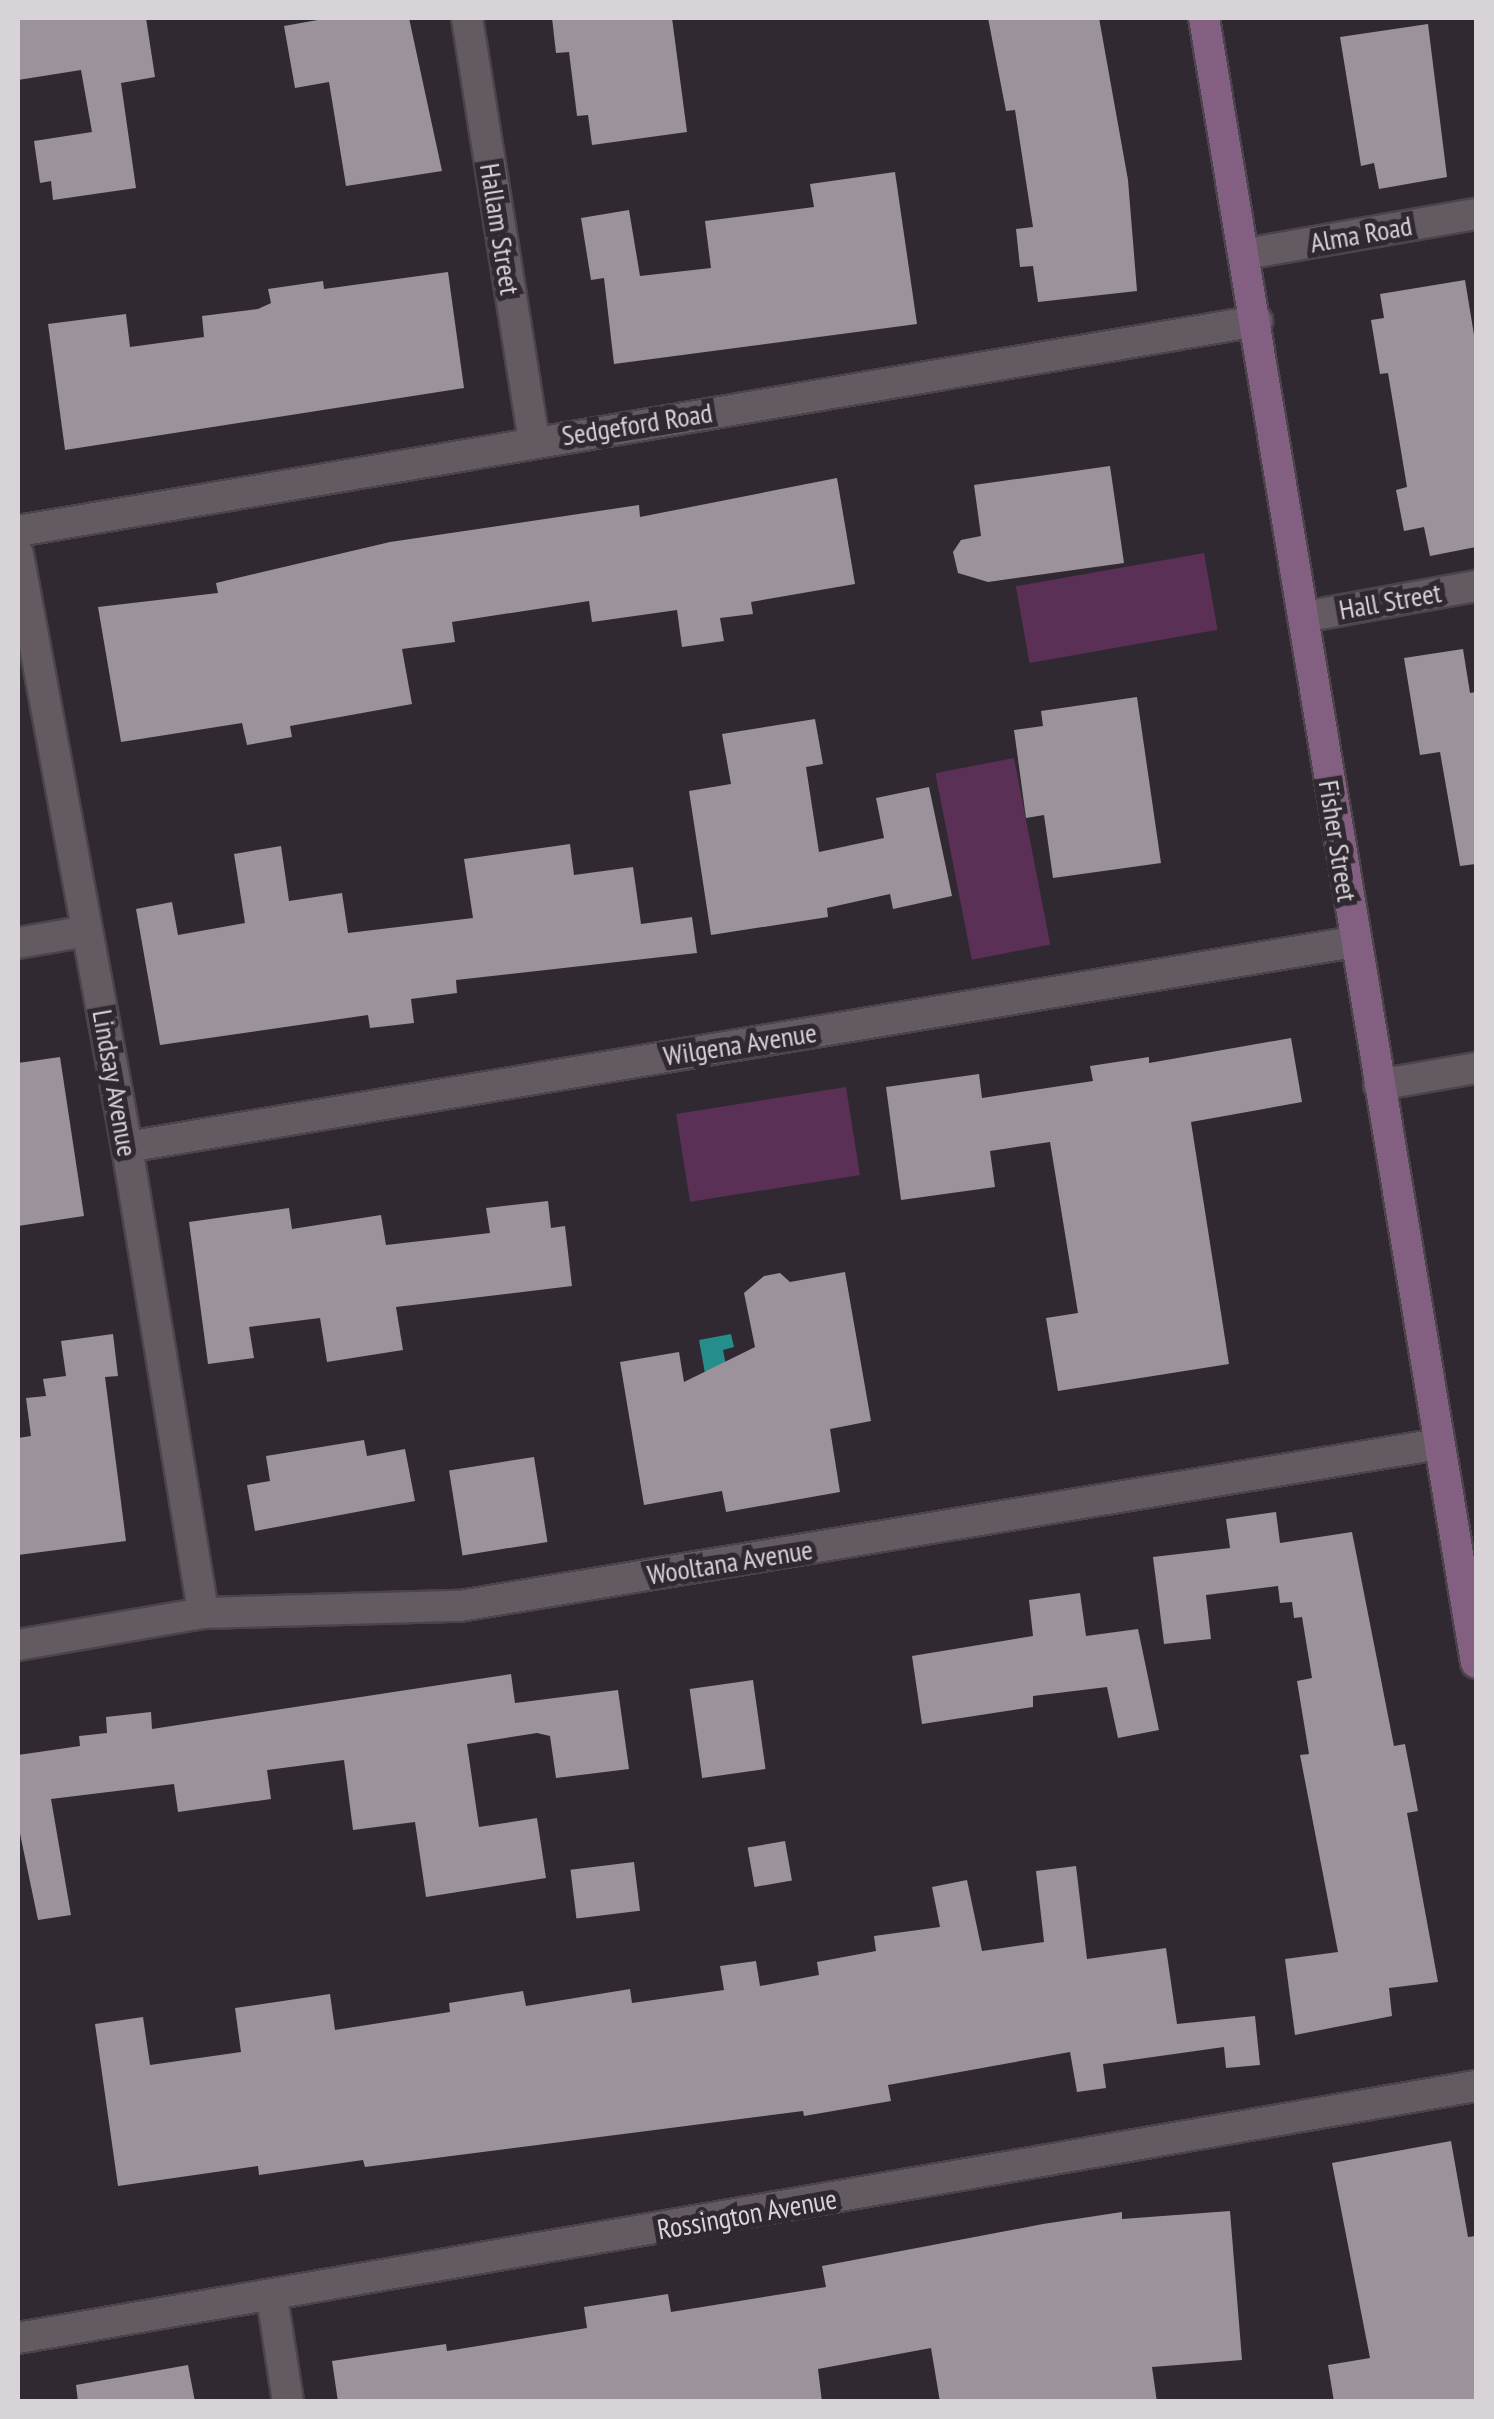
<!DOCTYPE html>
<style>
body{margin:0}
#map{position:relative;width:1494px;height:2419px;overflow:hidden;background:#312931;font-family:"PT Sans Narrow",sans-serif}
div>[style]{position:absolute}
.green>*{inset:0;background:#5a3057;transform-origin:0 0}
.water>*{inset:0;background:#258e8b}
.building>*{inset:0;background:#9c929b;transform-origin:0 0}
.roads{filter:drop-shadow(2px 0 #4b444a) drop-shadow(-2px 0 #4b444a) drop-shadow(0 2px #4b444a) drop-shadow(0 -2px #4b444a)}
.street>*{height:30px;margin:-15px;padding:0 15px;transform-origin:15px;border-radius:15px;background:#635a62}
.secondary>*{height:30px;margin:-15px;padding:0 15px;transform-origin:15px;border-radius:15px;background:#835f82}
span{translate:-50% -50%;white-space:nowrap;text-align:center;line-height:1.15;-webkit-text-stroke:10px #312931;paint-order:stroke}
.street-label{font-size:28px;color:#d8d3d7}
.frame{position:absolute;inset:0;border:20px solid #d8d3d7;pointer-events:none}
</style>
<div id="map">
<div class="green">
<i style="left:1204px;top:553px;width:78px;height:191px;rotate:80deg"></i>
<i style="left:1014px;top:758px;width:190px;height:80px;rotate:79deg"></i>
<i style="left:846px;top:1087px;width:89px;height:172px;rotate:81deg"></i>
</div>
<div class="water">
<i style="clip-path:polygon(731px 1334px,734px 1347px,723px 1350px,730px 1386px,708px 1390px,699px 1340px)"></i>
</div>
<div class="building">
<i style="clip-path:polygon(18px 18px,146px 18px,155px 77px,121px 83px,136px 188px,53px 200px,51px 181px,40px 183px,34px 141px,92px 132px,81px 70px,18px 80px)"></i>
<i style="clip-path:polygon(329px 18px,409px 18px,442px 171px,346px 186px,329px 82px,295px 88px,284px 26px)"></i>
<i style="clip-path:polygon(552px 18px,672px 18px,687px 132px,592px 145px,588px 115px,577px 116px,569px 52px,556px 53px)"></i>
<i style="clip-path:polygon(988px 18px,1099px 18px,1128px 180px,1137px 291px,1038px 302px,1033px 266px,1020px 267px,1016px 229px,1033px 227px,1015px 110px,1006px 111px)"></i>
<i style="clip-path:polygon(1428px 24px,1447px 177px,1379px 189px,1374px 163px,1361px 166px,1340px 37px)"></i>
<i style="clip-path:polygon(895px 172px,917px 324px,614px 364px,604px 278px,591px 280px,581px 218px,629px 210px,640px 276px,711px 268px,705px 221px,814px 207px,810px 184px)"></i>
<i style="clip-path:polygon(448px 272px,464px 388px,65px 450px,48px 324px,126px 314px,130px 347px,204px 337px,202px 316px,258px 309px,271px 303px,268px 289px,323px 281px,324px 289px)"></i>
<i style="clip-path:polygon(1465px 280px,1476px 347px,1476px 547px,1430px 556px,1424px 527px,1404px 531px,1396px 490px,1407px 487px,1388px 373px,1380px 374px,1371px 320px,1384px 318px,1380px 294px)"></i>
<i style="clip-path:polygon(1110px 466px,1124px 563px,988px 582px,958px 573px,953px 552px,961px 540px,981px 536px,974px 485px)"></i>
<i style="clip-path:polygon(837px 478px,855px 584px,751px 602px,753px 614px,720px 618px,724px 641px,682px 647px,677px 610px,592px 622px,589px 601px,452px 622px,455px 642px,402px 649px,412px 704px,290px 726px,292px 737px,247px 745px,242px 723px,121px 742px,98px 607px,218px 593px,216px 583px,390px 542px,639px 505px,640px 517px)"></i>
<i style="clip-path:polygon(1463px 649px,1470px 693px,1476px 692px,1476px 864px,1460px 866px,1440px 752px,1420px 755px,1404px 658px)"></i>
<i style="clip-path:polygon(1137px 697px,1161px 863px,1053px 878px,1044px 815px,1026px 818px,1014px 730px,1043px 726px,1041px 711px)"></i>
<i style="clip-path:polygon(815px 719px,823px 764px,806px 767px,819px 852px,884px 838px,876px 798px,929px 787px,952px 896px,893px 909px,890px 894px,827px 908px,828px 917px,711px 935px,689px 791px,731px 784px,722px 734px)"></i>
<i style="clip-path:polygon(570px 844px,574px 875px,633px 867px,641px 924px,692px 917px,697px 953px,456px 980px,457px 993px,411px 999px,414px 1023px,370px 1028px,368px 1015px,160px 1045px,136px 909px,172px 902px,178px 935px,245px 923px,234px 854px,281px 846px,289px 901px,342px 893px,348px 933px,473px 918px,464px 859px)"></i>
<i style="clip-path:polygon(1291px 1038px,1302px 1102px,1191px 1122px,1229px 1364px,1058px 1391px,1046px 1318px,1078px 1313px,1050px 1142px,990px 1151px,995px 1187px,901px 1200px,886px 1087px,979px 1074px,982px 1098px,1093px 1081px,1090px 1066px,1149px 1057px,1149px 1063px)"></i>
<i style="clip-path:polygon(60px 1057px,84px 1216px,18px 1226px,18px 1063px)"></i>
<i style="clip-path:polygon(548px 1201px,551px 1228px,565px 1226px,572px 1286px,396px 1307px,403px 1350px,327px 1362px,320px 1318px,249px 1327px,254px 1358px,208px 1364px,189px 1222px,289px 1208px,292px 1229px,381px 1215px,386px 1245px,490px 1233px,486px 1208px)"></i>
<i style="clip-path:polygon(845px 1272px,871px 1421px,830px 1429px,840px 1492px,726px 1512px,722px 1491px,644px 1505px,620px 1362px,679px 1352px,684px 1382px,755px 1347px,744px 1293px,764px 1276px,780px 1273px,790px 1282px)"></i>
<i style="clip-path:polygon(113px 1334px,118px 1376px,105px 1377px,126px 1541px,18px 1555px,18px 1438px,31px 1436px,26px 1398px,46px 1396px,43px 1379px,66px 1376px,61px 1341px)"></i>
<i style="clip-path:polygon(364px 1440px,367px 1456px,405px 1449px,415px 1501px,255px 1531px,247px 1485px,270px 1481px,266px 1456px)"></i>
<i style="left:534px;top:1457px;width:86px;height:86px;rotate:81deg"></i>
<i style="clip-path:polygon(1276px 1512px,1280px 1543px,1352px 1532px,1394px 1746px,1405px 1744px,1418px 1811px,1407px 1813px,1438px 1982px,1389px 1988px,1392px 2016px,1295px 2035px,1285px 1959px,1338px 1952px,1300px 1755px,1309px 1754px,1297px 1681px,1312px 1678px,1302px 1617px,1294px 1618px,1292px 1602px,1280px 1603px,1278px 1586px,1206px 1595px,1211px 1639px,1164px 1644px,1153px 1557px,1230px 1548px,1226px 1519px)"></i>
<i style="clip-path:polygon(1080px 1593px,1086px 1636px,1138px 1629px,1159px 1730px,1118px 1738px,1107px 1687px,1033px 1696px,1033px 1707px,922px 1724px,912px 1656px,1033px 1636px,1029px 1600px)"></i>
<i style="clip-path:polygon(511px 1674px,515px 1703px,618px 1690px,629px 1769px,556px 1778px,550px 1736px,537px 1733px,467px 1744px,479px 1827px,537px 1818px,546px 1878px,426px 1897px,415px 1822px,353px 1830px,344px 1760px,267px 1770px,271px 1799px,178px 1812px,174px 1784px,51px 1799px,71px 1915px,38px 1920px,18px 1824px,18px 1755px,80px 1746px,79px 1736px,107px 1733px,106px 1717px,151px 1712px,152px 1729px)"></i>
<i style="left:753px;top:1680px;width:90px;height:64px;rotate:82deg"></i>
<i style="left:785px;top:1841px;width:40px;height:38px;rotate:80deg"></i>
<i style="left:634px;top:1862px;width:49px;height:64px;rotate:83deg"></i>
<i style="clip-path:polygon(1076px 1866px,1087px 1959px,1166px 1948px,1177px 2024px,1255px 2016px,1260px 2065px,1226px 2068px,1224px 2047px,1103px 2064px,1106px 2088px,1077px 2092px,1070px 2052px,888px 2085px,891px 2101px,804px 2116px,803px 2111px,365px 2167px,363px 2160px,259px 2175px,258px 2166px,118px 2186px,95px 2024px,143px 2017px,150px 2065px,241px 2052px,235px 2008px,330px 1994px,335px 2030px,450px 2012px,449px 2003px,523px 1991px,526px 2006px,630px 1989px,632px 2003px,724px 1990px,720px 1966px,756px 1961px,760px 1986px,819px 1975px,817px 1962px,876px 1951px,874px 1936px,940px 1927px,932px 1887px,967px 1880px,982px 1951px,1044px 1942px,1036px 1871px)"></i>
<i style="clip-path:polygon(1451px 2141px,1468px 2237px,1476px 2236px,1476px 2402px,1334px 2402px,1328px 2365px,1370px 2358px,1332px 2163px)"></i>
<i style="clip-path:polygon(1230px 2211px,1242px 2360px,1152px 2367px,1157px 2402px,940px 2402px,931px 2348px,818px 2369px,822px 2402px,338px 2402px,332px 2361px,446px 2344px,447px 2351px,587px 2328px,584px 2307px,668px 2294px,671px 2312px,826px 2287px,822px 2266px,1043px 2224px,1122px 2212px,1122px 2219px)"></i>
<i style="clip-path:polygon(188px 2365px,195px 2402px,78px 2402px,76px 2385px)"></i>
</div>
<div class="roads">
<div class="street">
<i style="left:467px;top:18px;width:428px;rotate:81deg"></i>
<i style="left:1246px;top:254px;width:233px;rotate:-9.9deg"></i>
<i style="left:18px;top:531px;width:1257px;rotate:-9.62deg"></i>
<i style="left:18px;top:554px;width:603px;rotate:79.58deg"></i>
<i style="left:127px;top:1147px;width:472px;rotate:80.7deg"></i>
<i style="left:1303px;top:617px;width:176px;rotate:-10.2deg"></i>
<i style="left:18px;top:943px;width:70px;rotate:-9.9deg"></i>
<i style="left:1379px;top:1085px;width:98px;rotate:-9.9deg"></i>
<i style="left:127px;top:1147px;width:1244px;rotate:-9.49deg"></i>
<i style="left:18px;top:1645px;width:188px;rotate:-9.8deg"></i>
<i style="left:203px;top:1613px;width:257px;rotate:-1.6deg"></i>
<i style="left:460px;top:1606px;width:992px;rotate:-9.4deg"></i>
<i style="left:272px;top:2297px;width:106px;rotate:81.3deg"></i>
<i style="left:18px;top:2338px;width:1480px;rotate:-9.81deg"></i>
</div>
<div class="secondary">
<i style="left:1204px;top:18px;width:1667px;rotate:80.61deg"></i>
</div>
</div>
<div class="street-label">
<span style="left:500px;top:229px;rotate:81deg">Hallam Street</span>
<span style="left:1361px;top:234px;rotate:-10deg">Alma Road</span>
<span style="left:637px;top:424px;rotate:-9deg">Sedgeford Road</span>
<span style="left:1390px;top:601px;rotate:-10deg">Hall Street</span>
<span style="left:1338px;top:841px;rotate:81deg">Fisher Street</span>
<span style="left:740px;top:1044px;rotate:-9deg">Wilgena Avenue</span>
<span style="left:115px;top:1083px;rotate:80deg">Lindsay Avenue</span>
<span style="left:730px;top:1562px;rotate:-9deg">Wooltana Avenue</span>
<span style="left:747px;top:2214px;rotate:-10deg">Rossington Avenue</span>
</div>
<div class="frame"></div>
</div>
